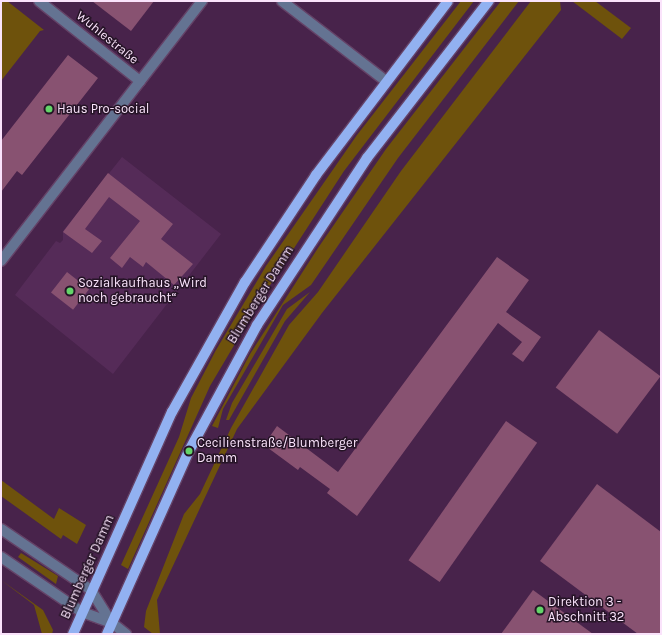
<!DOCTYPE html>
<meta charset="utf-8">
<style>
body{margin:0}
#map{position:relative;width:662px;height:635px;overflow:hidden;background:#48234b;font-family:Karla,sans-serif}
div>[style]{position:absolute}
.built>*{inset:0;background:#552b58}
.green>*{inset:0;background:#6e520c}
.building>*{inset:0;background:#885271;transform-origin:0 0}
.roads{filter:drop-shadow(1px 0 #644267) drop-shadow(-1px 0 #644267) drop-shadow(0 1px #644267) drop-shadow(0 -1px #644267)}
.minor>*{height:10px;margin:-5px;padding:0 5px;transform-origin:5px;border-radius:5px;background:#647392}
.major>*{height:10px;margin:-5px;padding:0 5px;transform-origin:5px;border-radius:5px;background:#92b1f1}
.dots>*{width:11px;height:11px;translate:-50% -50%;box-sizing:border-box;border:2px solid #251426;border-radius:50%}
span{translate:-50% -50%;white-space:nowrap;text-align:center;line-height:1.15;-webkit-text-stroke:3px #251426;paint-order:stroke}
.street-label{font-size:13px;color:#fae3fb}
.poi-label{font-size:13px;color:#fae3fb}
.left{translate:0 -50%;text-align:left}
.frame{position:absolute;inset:0;border:2px solid #fae3fb;pointer-events:none}
</style>
<div id="map">
<div class="built">
<i style="clip-path:polygon(122px 157px,221px 234px,113px 374px,15px 295px,56px 241px,60px 243px,63px 240px,63px 231px)"></i>
</div>
<div class="green">
<i style="clip-path:polygon(1px 1px,7px 1px,44px 30px,40px 31px,1px 81px)"></i>
<i style="clip-path:polygon(461px 1px,474px 1px,344px 171px,265px 293px,210px 386px,128px 569px,121px 565px,179px 437px,191px 398px,216px 350px,266px 266px,357px 135px)"></i>
<i style="clip-path:polygon(501px 1px,519px 1px,398px 158px,311px 285px,283px 305px,223px 409px,218px 428px,212px 426px,250px 354px,318px 248px,386px 149px)"></i>
<i style="clip-path:polygon(531px 1px,560px 1px,561px 10px,322px 313px,237px 429px,157px 600px,160px 634px,153px 634px,144px 627px,146px 611px,184px 514px,200px 494px,231px 428px,289px 325px,318px 292px,401px 171px)"></i>
<i style="clip-path:polygon(572px 1px,595px 1px,631px 28px,622px 39px)"></i>
<i style="clip-path:polygon(310px 292px,285px 321px,229px 420px,226px 420px,232px 403px,287px 309px)"></i>
<i style="clip-path:polygon(1px 480px,54px 519px,59px 508px,86px 525px,77px 544px,63px 535px,61px 539px,1px 496px)"></i>
<i style="clip-path:polygon(21px 553px,58px 576px,56px 584px,18px 557px)"></i>
<i style="clip-path:polygon(1px 580px,43px 610px,53px 630px,52px 634px,42px 634px,34px 605px)"></i>
</div>
<div class="building">
<i style="clip-path:polygon(92px 1px,154px 1px,131px 31px)"></i>
<i style="clip-path:polygon(68px 55px,98px 78px,22px 175px,17px 171px,1px 192px,1px 141px)"></i>
<i style="clip-path:polygon(108px 173px,173px 224px,161px 239px,193px 264px,174px 285px,146px 262px,143px 267px,130px 257px,122px 268px,110px 258px,140px 221px,109px 197px,85px 229px,102px 241px,92px 253px,63px 232px)"></i>
<i style="clip-path:polygon(497px 257px,529px 280px,506px 312px,541px 337px,523px 362px,512px 354px,522px 342px,498px 323px,357px 516px,327px 493px,330px 489px,300px 467px,298px 470px,264px 445px,277px 426px,338px 472px)"></i>
<i style="left:67px;top:272px;width:28px;height:26px;rotate:38deg"></i>
<i style="left:599px;top:330px;width:77px;height:72px;rotate:37deg"></i>
<i style="left:506px;top:421px;width:38px;height:170px;rotate:35deg"></i>
<i style="clip-path:polygon(597px 484px,661px 532px,661px 634px,638px 634px,540px 561px)"></i>
<i style="clip-path:polygon(533px 590px,593px 634px,501px 634px)"></i>
</div>
<div class="roads">
<div class="minor">
<i style="left:39px;top:1px;width:129px;rotate:38.4deg"></i>
<i style="left:282px;top:1px;width:131px;rotate:37.6deg"></i>
<i style="left:1px;top:261px;width:329px;rotate:-52.3deg"></i>
<i style="left:1px;top:529px;width:109px;rotate:34.1deg"></i>
<i style="left:91px;top:590px;width:39px;rotate:58deg"></i>
<i style="left:1px;top:557px;width:98px;rotate:34.2deg"></i>
<i style="left:82px;top:612px;width:32px;rotate:20deg"></i>
<i style="left:112px;top:623px;width:18px;rotate:38deg"></i>
</div>
<div class="major">
<i style="left:73px;top:634px;width:243px;rotate:-66deg"></i>
<i style="left:172px;top:412px;width:149px;rotate:-60.7deg"></i>
<i style="left:245px;top:282px;width:128px;rotate:-56.4deg"></i>
<i style="left:316px;top:175px;width:218px;rotate:-52.8deg"></i>
<i style="left:107px;top:634px;width:201px;rotate:-65.9deg"></i>
<i style="left:189px;top:451px;width:143px;rotate:-61.6deg"></i>
<i style="left:257px;top:325px;width:200px;rotate:-56.6deg"></i>
<i style="left:367px;top:158px;width:199px;rotate:-52.2deg"></i>
</div>
</div>
<div class="dots">
<i style="left:49px;top:109px;background:#63d469"></i>
<i style="left:70px;top:291px;background:#63d469"></i>
<i style="left:189px;top:451px;background:#63d469"></i>
<i style="left:540px;top:610px;background:#63d469"></i>
</div>
<div class="street-label">
<span style="left:107px;top:38px;rotate:39deg">Wuhlestraße</span>
<span style="left:261px;top:295px;rotate:-58deg">Blumberger Damm</span>
<span style="left:88px;top:567px;rotate:-66deg">Blumberger Damm</span>
</div>
<div class="poi-label">
<span class="left" style="left:57px;top:109px">Haus Pro-social</span>
<span class="left" style="left:78px;top:291px">Sozialkaufhaus „Wird<br>noch gebraucht“</span>
<span class="left" style="left:197px;top:451px">Cecilienstraße/Blumberger<br>Damm</span>
<span class="left" style="left:548px;top:610px">Direktion 3 -<br>Abschnitt 32</span>
</div>
<div class="frame"></div>
</div>
